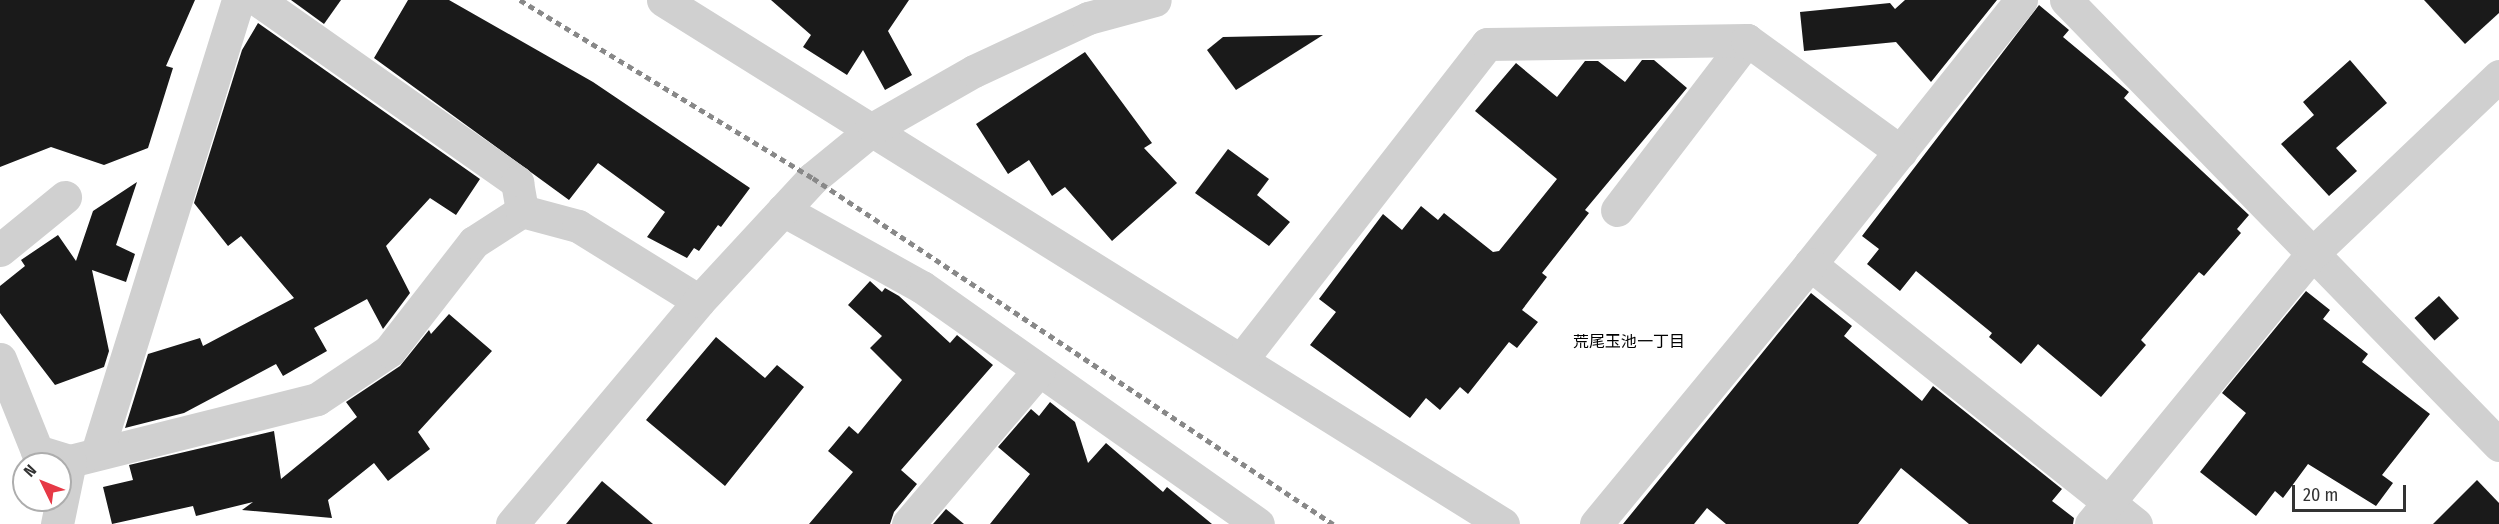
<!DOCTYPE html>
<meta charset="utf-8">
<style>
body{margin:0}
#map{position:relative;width:2499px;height:524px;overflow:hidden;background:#fff;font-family:"Fira Sans Condensed","Noto Sans JP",sans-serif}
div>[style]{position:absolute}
.building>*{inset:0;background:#1a1a1a;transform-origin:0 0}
.minor>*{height:33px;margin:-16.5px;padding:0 16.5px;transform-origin:16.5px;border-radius:16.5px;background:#d0d0d0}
.rail>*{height:4.5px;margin-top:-2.25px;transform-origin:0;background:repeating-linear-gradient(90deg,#888 0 6px,transparent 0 10.5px)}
span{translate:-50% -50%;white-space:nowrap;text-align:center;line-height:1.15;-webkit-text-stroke:6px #fff;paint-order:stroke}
.neighbourhood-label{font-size:16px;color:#000}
.north{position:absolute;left:12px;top:452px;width:60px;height:60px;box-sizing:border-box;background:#fff;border:2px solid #adadad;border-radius:50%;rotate:313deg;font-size:16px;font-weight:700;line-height:24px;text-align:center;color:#333}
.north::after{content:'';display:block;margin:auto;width:21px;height:27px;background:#e63946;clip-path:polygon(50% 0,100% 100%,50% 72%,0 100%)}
.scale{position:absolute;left:2292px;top:485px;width:114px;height:27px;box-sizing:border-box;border:3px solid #333;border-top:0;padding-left:8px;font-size:18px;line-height:21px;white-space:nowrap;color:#333;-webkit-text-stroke:4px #fff;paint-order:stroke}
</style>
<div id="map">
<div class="building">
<i style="clip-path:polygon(0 0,195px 0,166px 66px,173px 68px,148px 148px,104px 165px,51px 147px,0 167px)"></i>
<i style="clip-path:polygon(291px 0,341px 0,324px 24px)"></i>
<i style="clip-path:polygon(408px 0,449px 0,593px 82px,750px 188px,721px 227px,718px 225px,699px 251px,694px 248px,687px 258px,647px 237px,665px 212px,598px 163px,569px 200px,374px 58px)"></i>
<i style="clip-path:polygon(771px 0,909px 0,888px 31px,912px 75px,885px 90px,863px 50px,847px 75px,803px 47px,811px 35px)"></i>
<i style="clip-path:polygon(1905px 0,1997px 0,1931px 82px,1896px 42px,1804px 51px,1800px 12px,1890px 3px,1895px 9px)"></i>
<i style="clip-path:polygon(2424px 0,2499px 0,2499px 13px,2465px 44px)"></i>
<i style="clip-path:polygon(2039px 5px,2069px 30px,2063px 37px,2129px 92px,2124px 98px,2249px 215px,2237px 229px,2241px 233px,2204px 276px,2199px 272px,2141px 340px,2146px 345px,2101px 397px,2038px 344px,2021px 364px,1989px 337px,1992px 333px,1916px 271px,1900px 291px,1867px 264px,1879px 249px,1862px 236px)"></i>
<i style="clip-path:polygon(258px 23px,480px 179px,456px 215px,430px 198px,386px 246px,410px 293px,383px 329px,367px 299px,314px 328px,327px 351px,283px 376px,276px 364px,184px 413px,125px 428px,148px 354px,200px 338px,203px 346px,294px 298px,241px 236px,228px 246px,194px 203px,242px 50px)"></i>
<i style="clip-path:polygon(1323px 35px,1236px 90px,1207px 50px,1223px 37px)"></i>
<i style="clip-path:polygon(1085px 52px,1152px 143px,1144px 148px,1177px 183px,1112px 241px,1065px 187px,1052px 196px,1029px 160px,1008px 174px,976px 124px)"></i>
<i style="clip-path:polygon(1642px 60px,1654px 60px,1687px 88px,1585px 210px,1589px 213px,1542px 273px,1547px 277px,1522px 310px,1538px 322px,1517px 348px,1509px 342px,1468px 394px,1460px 387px,1440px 410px,1426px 398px,1410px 418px,1310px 345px,1336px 312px,1319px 299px,1383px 214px,1402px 230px,1421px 206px,1438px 220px,1444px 213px,1493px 252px,1499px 251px,1557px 179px,1475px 111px,1516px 63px,1557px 97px,1585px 61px,1598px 61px,1625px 82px)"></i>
<i style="clip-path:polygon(2350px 60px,2387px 103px,2336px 148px,2357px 171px,2329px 196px,2281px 144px,2314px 115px,2303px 102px)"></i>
<i style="clip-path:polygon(1228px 149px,1269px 179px,1257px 195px,1290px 222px,1269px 246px,1195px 193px)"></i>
<i style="clip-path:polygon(137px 182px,116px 245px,135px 254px,126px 282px,92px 270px,109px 351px,104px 367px,55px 385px,0 313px,0 286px,25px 266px,21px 260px,58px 235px,76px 261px,93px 211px)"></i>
<i style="clip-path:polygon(870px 281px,882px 292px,885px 288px,899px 296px,950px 343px,957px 335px,993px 365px,901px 470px,917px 484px,894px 512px,890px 524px,809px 524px,853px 472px,828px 451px,849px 426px,858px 434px,902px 380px,870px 348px,882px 336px,848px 305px)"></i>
<i style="clip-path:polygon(2306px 291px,2330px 310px,2323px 319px,2368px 354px,2362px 362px,2430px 414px,2382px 475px,2393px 483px,2376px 506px,2308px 464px,2283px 498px,2275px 491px,2256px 516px,2200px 472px,2246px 413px,2222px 393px)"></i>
<i style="clip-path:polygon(1811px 293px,1852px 326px,1844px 336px,1922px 401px,1933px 386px,2062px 489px,2052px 501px,2074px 518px,2073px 524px,1969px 524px,1901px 468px,1858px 524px,1726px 524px,1707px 508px,1694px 524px,1623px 524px)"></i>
<i style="left:2439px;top:296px;width:30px;height:33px;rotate:48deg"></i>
<i style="clip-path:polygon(449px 314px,492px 351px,418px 432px,430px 449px,388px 481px,374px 463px,328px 500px,332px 518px,242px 510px,253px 502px,196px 516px,193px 506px,112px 524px,103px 487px,133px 480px,129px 465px,274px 431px,281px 479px,357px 417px,346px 402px,400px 366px,429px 330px,431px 334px)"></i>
<i style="clip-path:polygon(716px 337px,765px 378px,777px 365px,804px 387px,725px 486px,646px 420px)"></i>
<i style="clip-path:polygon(1050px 402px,1075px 422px,1088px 463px,1106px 443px,1163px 492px,1167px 487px,1212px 524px,990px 524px,1030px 474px,998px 447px,1031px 409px,1039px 416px)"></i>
<i style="clip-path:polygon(2477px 480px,2499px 503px,2499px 524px,2433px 524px)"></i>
<i style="clip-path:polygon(602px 481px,653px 524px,566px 524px)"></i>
<i style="clip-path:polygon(946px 509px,964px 524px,933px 524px)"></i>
</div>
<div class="minor">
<i style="left:258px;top:0;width:317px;rotate:35.1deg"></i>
<i style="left:517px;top:182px;width:29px;rotate:80deg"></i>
<i style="left:663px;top:0;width:990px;rotate:31.96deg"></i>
<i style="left:2021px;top:0;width:338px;rotate:128.6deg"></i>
<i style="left:1810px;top:264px;width:417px;rotate:38.6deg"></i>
<i style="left:2066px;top:0;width:621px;rotate:45.78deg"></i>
<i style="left:783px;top:210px;width:159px;rotate:29deg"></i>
<i style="left:922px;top:287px;width:411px;rotate:35.2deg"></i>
<i style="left:1617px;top:210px;width:214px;rotate:-52.6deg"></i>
<i style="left:0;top:250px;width:84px;rotate:-39.2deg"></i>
<i style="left:0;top:359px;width:99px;rotate:68.1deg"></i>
<i style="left:37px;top:451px;width:34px;rotate:17deg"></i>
<i style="left:70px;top:461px;width:255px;rotate:-14.1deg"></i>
<i style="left:317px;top:399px;width:87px;rotate:-33.7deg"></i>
<i style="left:389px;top:351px;width:138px;rotate:-52.1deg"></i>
<i style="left:474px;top:242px;width:57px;rotate:-32.9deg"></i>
<i style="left:522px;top:211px;width:58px;rotate:15deg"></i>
<i style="left:578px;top:226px;width:142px;rotate:31.8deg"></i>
<i style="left:1242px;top:359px;width:399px;rotate:-52.1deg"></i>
<i style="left:1487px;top:44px;width:260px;rotate:-0.9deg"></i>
<i style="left:1747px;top:40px;width:190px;rotate:36deg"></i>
<i style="left:97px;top:453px;width:474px;rotate:-72.7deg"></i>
<i style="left:57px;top:524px;width:64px;rotate:-78.3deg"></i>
<i style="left:512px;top:524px;width:291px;rotate:-50deg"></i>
<i style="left:699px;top:301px;width:168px;rotate:-47.2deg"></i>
<i style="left:813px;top:178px;width:79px;rotate:-39.3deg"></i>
<i style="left:874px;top:128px;width:115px;rotate:-29.7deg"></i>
<i style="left:974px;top:71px;width:126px;rotate:-24.9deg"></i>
<i style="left:1088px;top:18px;width:69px;rotate:-15deg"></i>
<i style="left:908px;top:524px;width:202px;rotate:-49.6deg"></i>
<i style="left:1596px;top:524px;width:337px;rotate:-50.5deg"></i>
<i style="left:2091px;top:524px;width:349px;rotate:-50.7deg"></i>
<i style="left:2312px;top:254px;width:258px;rotate:-43.6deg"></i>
</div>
<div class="rail">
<i style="left:520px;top:0;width:343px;rotate:31.3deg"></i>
<i style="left:813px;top:178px;width:625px;rotate:33.64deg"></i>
</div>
<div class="neighbourhood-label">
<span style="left:1629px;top:342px">荒尾玉池一丁目</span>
</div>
<div class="north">N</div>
<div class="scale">20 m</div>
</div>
